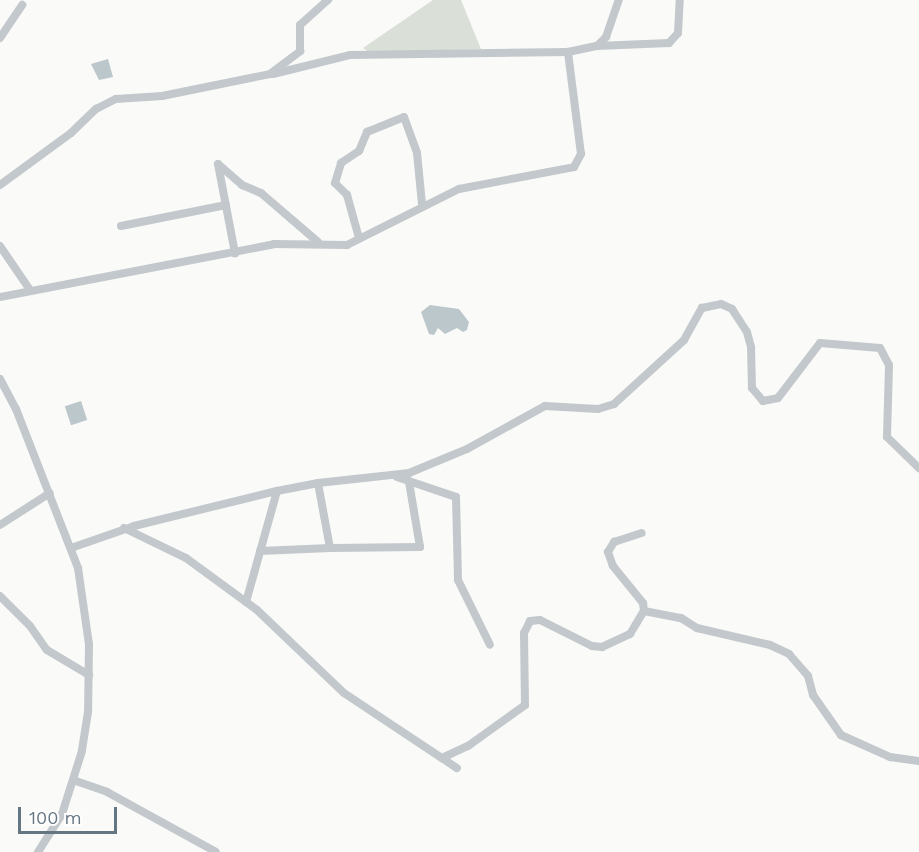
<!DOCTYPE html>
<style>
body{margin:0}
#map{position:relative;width:919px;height:852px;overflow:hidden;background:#fafaf8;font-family:"Work Sans",sans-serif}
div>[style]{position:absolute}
.green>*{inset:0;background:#dadfd7}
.water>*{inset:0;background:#bbc7cb;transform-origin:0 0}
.minor>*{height:8px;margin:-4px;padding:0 4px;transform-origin:4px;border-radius:4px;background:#c3c8cc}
span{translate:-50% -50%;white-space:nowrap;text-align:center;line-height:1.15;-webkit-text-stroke:6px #fff;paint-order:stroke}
.scale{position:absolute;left:18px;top:807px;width:99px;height:27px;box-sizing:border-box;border:3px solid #657683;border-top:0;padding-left:8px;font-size:18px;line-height:21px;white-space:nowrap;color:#657683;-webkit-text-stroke:4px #fff;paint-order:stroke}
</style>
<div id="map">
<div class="green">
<i style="clip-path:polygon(433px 0,461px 0,481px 49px,369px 52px,363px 48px)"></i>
</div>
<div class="water">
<i style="clip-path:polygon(108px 59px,113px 77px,99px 80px,91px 64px)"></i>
<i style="clip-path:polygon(430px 305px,459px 309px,469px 322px,467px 330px,463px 332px,457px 328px,445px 334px,438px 328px,434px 335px,429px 334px,421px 312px)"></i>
<i style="left:81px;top:401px;width:20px;height:17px;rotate:72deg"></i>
</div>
<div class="minor">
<i style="left:0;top:38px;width:40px;rotate:-56deg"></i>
<i style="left:597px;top:46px;width:72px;rotate:-2.4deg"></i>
<i style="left:669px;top:43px;width:13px;rotate:-48deg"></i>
<i style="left:678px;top:33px;width:33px;rotate:-87deg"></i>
<i style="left:273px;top:74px;width:79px;rotate:-13.9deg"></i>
<i style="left:350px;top:55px;width:218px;rotate:-0.8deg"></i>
<i style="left:568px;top:52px;width:30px;rotate:-12deg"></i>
<i style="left:597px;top:46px;width:13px;rotate:-45deg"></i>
<i style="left:606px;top:37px;width:39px;rotate:-71deg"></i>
<i style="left:218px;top:164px;width:32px;rotate:41deg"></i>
<i style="left:242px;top:185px;width:21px;rotate:23deg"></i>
<i style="left:261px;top:193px;width:75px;rotate:40.7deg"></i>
<i style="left:218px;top:164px;width:91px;rotate:79.2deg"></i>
<i style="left:0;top:185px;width:88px;rotate:-36.2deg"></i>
<i style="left:71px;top:133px;width:35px;rotate:-44deg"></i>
<i style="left:96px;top:109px;width:22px;rotate:-27deg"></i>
<i style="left:116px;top:99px;width:46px;rotate:-3.7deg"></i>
<i style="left:162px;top:96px;width:110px;rotate:-11.5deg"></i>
<i style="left:270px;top:74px;width:38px;rotate:-37deg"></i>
<i style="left:300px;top:51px;width:26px;rotate:-90deg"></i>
<i style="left:300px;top:25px;width:38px;rotate:-42deg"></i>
<i style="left:121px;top:226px;width:107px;rotate:-11.3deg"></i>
<i style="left:359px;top:238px;width:45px;rotate:-105.6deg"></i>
<i style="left:347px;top:195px;width:17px;rotate:-135deg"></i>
<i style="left:335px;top:183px;width:21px;rotate:-73deg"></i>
<i style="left:341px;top:163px;width:22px;rotate:-34deg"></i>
<i style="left:359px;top:151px;width:21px;rotate:-67deg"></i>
<i style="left:367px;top:132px;width:40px;rotate:-22deg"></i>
<i style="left:404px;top:117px;width:38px;rotate:70deg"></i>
<i style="left:417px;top:153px;width:51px;rotate:84.4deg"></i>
<i style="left:0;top:246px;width:53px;rotate:55.7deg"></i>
<i style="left:0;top:297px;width:279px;rotate:-10.9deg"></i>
<i style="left:274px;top:244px;width:73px;rotate:0.8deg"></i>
<i style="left:347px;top:245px;width:125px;rotate:-26.6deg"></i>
<i style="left:459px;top:189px;width:117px;rotate:-10.8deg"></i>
<i style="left:574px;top:167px;width:15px;rotate:-62deg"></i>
<i style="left:581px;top:154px;width:103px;rotate:-97.3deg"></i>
<i style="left:0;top:379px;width:34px;rotate:62deg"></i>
<i style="left:16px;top:409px;width:171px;rotate:68.7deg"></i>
<i style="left:78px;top:568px;width:77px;rotate:81.8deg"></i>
<i style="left:89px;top:644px;width:68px;rotate:90.8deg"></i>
<i style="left:88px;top:712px;width:39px;rotate:99deg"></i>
<i style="left:82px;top:751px;width:66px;rotate:107.6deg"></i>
<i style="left:62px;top:814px;width:45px;rotate:122.3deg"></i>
<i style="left:397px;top:477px;width:62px;rotate:18.7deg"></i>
<i style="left:456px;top:497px;width:83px;rotate:88.6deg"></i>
<i style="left:458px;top:580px;width:72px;rotate:63.8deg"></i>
<i style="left:0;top:525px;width:59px;rotate:-32.6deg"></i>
<i style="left:124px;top:528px;width:69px;rotate:25.8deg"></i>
<i style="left:186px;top:558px;width:88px;rotate:36.2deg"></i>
<i style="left:257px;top:610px;width:120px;rotate:43.7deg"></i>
<i style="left:344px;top:693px;width:118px;rotate:33.6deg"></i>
<i style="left:442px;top:758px;width:29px;rotate:-25deg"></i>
<i style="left:468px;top:746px;width:70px;rotate:-35.7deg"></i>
<i style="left:525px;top:705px;width:72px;rotate:-90.8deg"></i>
<i style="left:524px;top:633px;width:13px;rotate:-63deg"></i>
<i style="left:530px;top:621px;width:10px;rotate:-6deg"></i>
<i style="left:540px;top:620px;width:58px;rotate:26.6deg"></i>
<i style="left:592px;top:646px;width:10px;rotate:6deg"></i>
<i style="left:602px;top:647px;width:31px;rotate:-25deg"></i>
<i style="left:630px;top:634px;width:27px;rotate:-59deg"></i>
<i style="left:644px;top:611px;width:8px;rotate:-97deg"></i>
<i style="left:643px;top:603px;width:48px;rotate:-129deg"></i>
<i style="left:613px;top:566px;width:15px;rotate:-110deg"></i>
<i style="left:608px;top:552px;width:12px;rotate:-59deg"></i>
<i style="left:614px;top:542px;width:29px;rotate:-18deg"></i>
<i style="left:71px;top:548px;width:67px;rotate:-19.2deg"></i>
<i style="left:134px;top:526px;width:147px;rotate:-13.8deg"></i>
<i style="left:277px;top:491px;width:42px;rotate:-11deg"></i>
<i style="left:318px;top:483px;width:92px;rotate:-6.3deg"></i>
<i style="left:409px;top:473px;width:63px;rotate:-22.5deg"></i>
<i style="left:467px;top:449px;width:89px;rotate:-28.9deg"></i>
<i style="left:545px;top:406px;width:53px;rotate:3.2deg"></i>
<i style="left:598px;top:409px;width:17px;rotate:-17deg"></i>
<i style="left:614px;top:404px;width:95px;rotate:-42.4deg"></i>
<i style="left:684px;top:340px;width:37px;rotate:-61deg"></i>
<i style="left:702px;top:308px;width:19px;rotate:-12deg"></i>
<i style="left:721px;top:304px;width:12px;rotate:24deg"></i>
<i style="left:732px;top:309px;width:27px;rotate:57deg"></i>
<i style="left:747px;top:332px;width:16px;rotate:75deg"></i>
<i style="left:751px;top:347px;width:41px;rotate:88.6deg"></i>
<i style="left:752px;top:388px;width:17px;rotate:50deg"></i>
<i style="left:763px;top:401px;width:15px;rotate:-11deg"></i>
<i style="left:778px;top:398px;width:69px;rotate:-52.6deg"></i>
<i style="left:820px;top:343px;width:60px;rotate:4.8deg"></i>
<i style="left:880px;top:348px;width:19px;rotate:62deg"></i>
<i style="left:889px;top:365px;width:72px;rotate:91.6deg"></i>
<i style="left:887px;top:437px;width:45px;rotate:44.1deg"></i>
<i style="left:330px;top:548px;width:90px;rotate:-0.6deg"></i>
<i style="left:420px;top:547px;width:66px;rotate:-99.6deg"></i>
<i style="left:260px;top:551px;width:70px;rotate:-2.5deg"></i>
<i style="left:330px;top:548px;width:66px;rotate:-100.5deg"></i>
<i style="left:0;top:596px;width:42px;rotate:45deg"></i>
<i style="left:30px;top:626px;width:29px;rotate:55deg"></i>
<i style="left:47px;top:650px;width:49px;rotate:30.8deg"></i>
<i style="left:246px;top:602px;width:115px;rotate:-74.4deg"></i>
<i style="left:644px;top:611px;width:38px;rotate:11deg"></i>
<i style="left:681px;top:618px;width:19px;rotate:32deg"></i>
<i style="left:697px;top:628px;width:75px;rotate:13.1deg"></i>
<i style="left:770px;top:645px;width:21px;rotate:25deg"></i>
<i style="left:789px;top:654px;width:29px;rotate:49deg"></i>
<i style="left:808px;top:676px;width:20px;rotate:75deg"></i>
<i style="left:813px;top:695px;width:49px;rotate:55deg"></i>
<i style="left:841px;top:735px;width:54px;rotate:24.2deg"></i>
<i style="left:890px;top:757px;width:29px;rotate:8deg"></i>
<i style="left:442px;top:758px;width:18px;rotate:34deg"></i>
<i style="left:73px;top:780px;width:36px;rotate:19deg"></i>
<i style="left:107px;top:792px;width:124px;rotate:28.8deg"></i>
</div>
<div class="scale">100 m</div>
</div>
